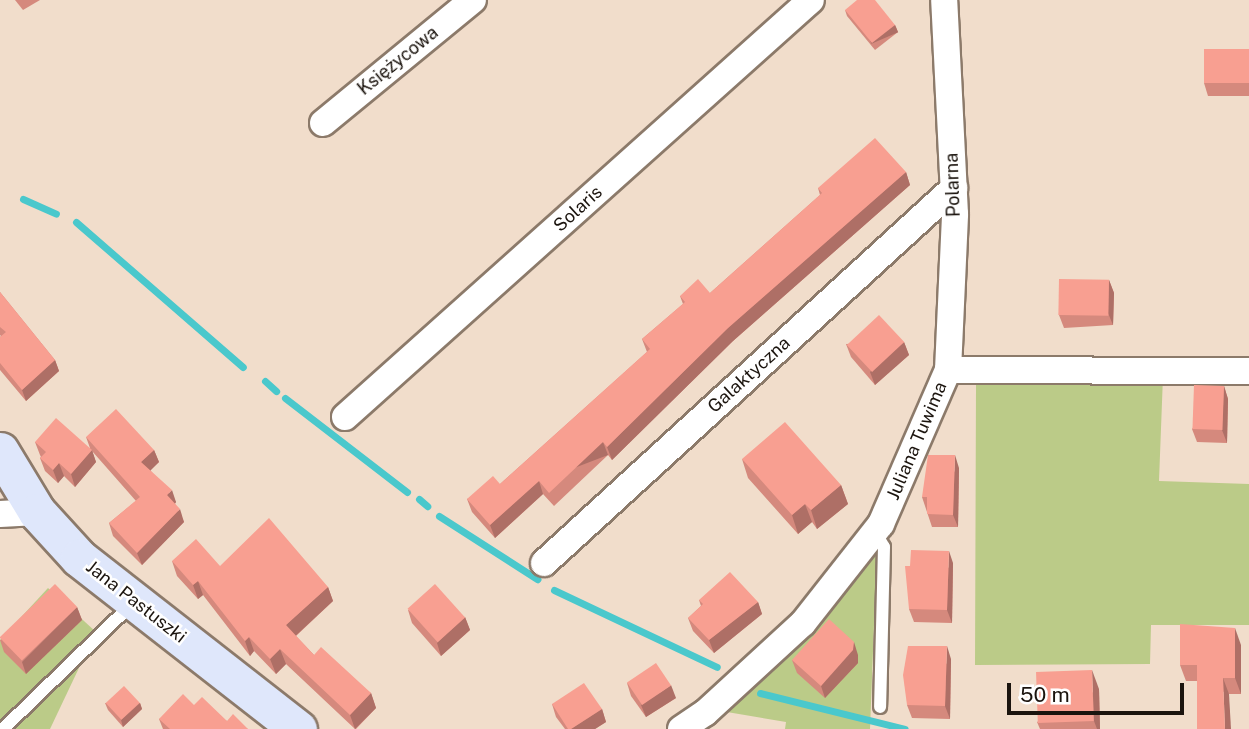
<!DOCTYPE html>
<meta charset="utf-8">
<style>
body{margin:0}
#map{position:relative;width:1249px;height:729px;overflow:hidden;background:#f1ddcb;font-family:"Public Sans",sans-serif}
div>[style]{position:absolute}
.green>*{inset:0;background:#bbcb88}
.stream>*{height:7px;margin:-3.5px;padding:0 3.5px;transform-origin:3.5px;border-radius:3.5px;background:#4ac8cc}
.roads{filter:drop-shadow(2px 0 #8c7a6a) drop-shadow(-2px 0 #8c7a6a) drop-shadow(0 2px #8c7a6a) drop-shadow(0 -2px #8c7a6a)}
.lane>*{height:12px;margin:-6px;padding:0 6px;transform-origin:6px;border-radius:6px;background:#fff}
.street>*{height:26px;margin:-13px;padding:0 13px;transform-origin:13px;border-radius:13px;background:#fff}
.secondary>*{height:37px;margin:-18.5px;padding:0 18.5px;transform-origin:18.5px;border-radius:18.5px;background:#dfe7fb}
.wall>*{inset:0;background:#d5897d}
.shaded-wall>*{inset:0;background:#ae6f66;transform-origin:0 0}
.building>*{inset:0;background:#f89f91;transform-origin:0 0}
span{translate:-50% -50%;white-space:nowrap;text-align:center;line-height:1.15;-webkit-text-stroke:5px #fff;paint-order:stroke}
.street-label{font-size:18px;color:#1b140e}
.scale{position:absolute;left:1007px;top:683px;width:177px;height:32px;box-sizing:border-box;border:4px solid #1b140e;border-top:0;padding-left:9px;font-size:21px;line-height:24px;white-space:nowrap;color:#1b140e;-webkit-text-stroke:5px #fff;paint-order:stroke}
</style>
<div id="map">
<div class="green">
<i style="clip-path:polygon(1163px 376px,1159px 481px,1249px 484px,1249px 625px,1151px 625px,1150px 664px,975px 665px,976px 384px)"></i>
<i style="clip-path:polygon(877px 547px,870px 729px,785px 729px,786px 722px,727px 712px,821px 622px)"></i>
<i style="clip-path:polygon(48px 588px,96px 632px,50px 729px,0 729px,0 640px)"></i>
</div>
<div class="stream">
<i style="left:23px;top:199px;width:36px;rotate:24deg"></i>
<i style="left:76px;top:222px;width:221px;rotate:41deg"></i>
<i style="left:265px;top:381px;width:15px;rotate:42deg"></i>
<i style="left:285px;top:398px;width:154px;rotate:37.6deg"></i>
<i style="left:419px;top:499px;width:11px;rotate:41deg"></i>
<i style="left:439px;top:516px;width:117px;rotate:32.7deg"></i>
<i style="left:554px;top:590px;width:180px;rotate:25.3deg"></i>
<i style="left:760px;top:693px;width:149px;rotate:13.9deg"></i>
</div>
<div class="roads">
<div class="lane">
<i style="left:875px;top:532px;width:17px;rotate:59deg"></i>
<i style="left:884px;top:547px;width:160px;rotate:91.4deg"></i>
<i style="left:3px;top:729px;width:180px;rotate:-44.1deg"></i>
</div>
<div class="street">
<i style="left:323px;top:123px;width:194px;rotate:-39.4deg"></i>
<i style="left:948px;top:370px;width:301px;rotate:0.2deg"></i>
<i style="left:345px;top:417px;width:625px;rotate:-41.82deg"></i>
<i style="left:0;top:514px;width:37px;rotate:-3deg"></i>
<i style="left:544px;top:563px;width:556px;rotate:-42.45deg"></i>
<i style="left:681px;top:729px;width:29px;rotate:-34deg"></i>
<i style="left:705px;top:713px;width:133px;rotate:-42.6deg"></i>
<i style="left:803px;top:623px;width:126px;rotate:-51.8deg"></i>
<i style="left:881px;top:524px;width:168px;rotate:-66.5deg"></i>
<i style="left:948px;top:370px;width:156px;rotate:-87.4deg"></i>
<i style="left:955px;top:214px;width:214px;rotate:-92.9deg"></i>
</div>
<div class="secondary">
<i style="left:0;top:451px;width:71px;rotate:58.8deg"></i>
<i style="left:37px;top:512px;width:62px;rotate:47.6deg"></i>
<i style="left:79px;top:558px;width:278px;rotate:38deg"></i>
</div>
</div>
<div class="wall">
<i style="clip-path:polygon(15px 0,40px 0,23px 10px)"></i>
<i style="clip-path:polygon(845px 10px,895px 25px,898px 32px,875px 50px,847px 16px)"></i>
<i style="clip-path:polygon(1249px 49px,1249px 96px,1208px 96px,1204px 83px)"></i>
<i style="clip-path:polygon(906px 172px,910px 185px,733px 341px,612px 460px,608px 455px,554px 506px,543px 494px,495px 538px,472px 512px,467px 499px,500px 484px,647px 352px,642px 339px,683px 304px,680px 296px,710px 293px,820px 195px,818px 188px)"></i>
<i style="clip-path:polygon(1109px 280px,1114px 293px,1113px 325px,1064px 328px,1059px 315px)"></i>
<i style="clip-path:polygon(0 292px,55px 360px,59px 371px,26px 401px,0 370px,0 337px,1px 336px,0 335px)"></i>
<i style="clip-path:polygon(904px 342px,909px 355px,875px 385px,851px 357px,846px 344px)"></i>
<i style="clip-path:polygon(1224px 386px,1228px 399px,1227px 443px,1197px 442px,1192px 429px)"></i>
<i style="clip-path:polygon(86px 437px,154px 450px,159px 462px,150px 470px,176px 502px,175px 504px,184px 522px,142px 565px,113px 536px,109px 523px,136px 501px,92px 451px,96px 462px,75px 487px,64px 476px,58px 483px,45px 471px,40px 458px,41px 457px,40px 455px,35px 442px,90px 448px)"></i>
<i style="clip-path:polygon(742px 459px,841px 485px,848px 504px,817px 529px,812px 522px,798px 534px,748px 478px)"></i>
<i style="clip-path:polygon(959px 468px,958px 527px,932px 527px,922px 497px)"></i>
<i style="clip-path:polygon(172px 561px,220px 566px,328px 587px,333px 601px,296px 636px,314px 655px,371px 693px,376px 708px,356px 729px,355px 729px,286px 664px,276px 674px,254px 651px,250px 656px,203px 595px,198px 599px,177px 576px)"></i>
<i style="clip-path:polygon(953px 563px,952px 623px,914px 622px,909px 609px)"></i>
<i style="clip-path:polygon(699px 600px,758px 602px,762px 614px,714px 653px,693px 631px,688px 618px,701px 606px)"></i>
<i style="clip-path:polygon(77px 607px,82px 620px,26px 674px,4px 652px,0 640px)"></i>
<i style="clip-path:polygon(408px 610px,465px 617px,470px 630px,441px 656px,412px 623px)"></i>
<i style="clip-path:polygon(1241px 645px,1241px 694px,1229px 694px,1197px 681px,1186px 681px,1180px 665px)"></i>
<i style="clip-path:polygon(858px 655px,858px 663px,825px 698px,797px 673px,792px 660px)"></i>
<i style="clip-path:polygon(951px 659px,950px 719px,912px 718px,907px 705px)"></i>
<i style="clip-path:polygon(627px 683px,676px 698px,646px 717px,631px 696px)"></i>
<i style="clip-path:polygon(1099px 689px,1100px 729px,1040px 729px,1037px 722px)"></i>
<i style="clip-path:polygon(105px 703px,140px 703px,142px 709px,123px 727px,108px 710px)"></i>
<i style="clip-path:polygon(552px 704px,602px 709px,606px 722px,595px 729px,565px 729px,556px 717px)"></i>
<i style="clip-path:polygon(194px 705px,227px 721px,248px 729px,163px 729px,159px 719px)"></i>
</div>
<div class="shaded-wall">
<i style="left:895px;top:25px;width:8px;height:29px;rotate:67deg"></i>
<i style="clip-path:polygon(906px 172px,910px 185px,733px 341px,612px 460px,607px 447px,728px 328px)"></i>
<i style="clip-path:polygon(1109px 280px,1114px 293px,1113px 325px,1108px 313px)"></i>
<i style="clip-path:polygon(904px 342px,909px 355px,875px 385px,870px 372px)"></i>
<i style="clip-path:polygon(55px 360px,59px 371px,26px 401px,22px 390px)"></i>
<i style="clip-path:polygon(1224px 386px,1228px 399px,1227px 443px,1222px 430px)"></i>
<i style="left:603px;top:442px;width:14px;height:74px;rotate:69deg"></i>
<i style="clip-path:polygon(92px 450px,96px 462px,75px 487px,71px 474px)"></i>
<i style="clip-path:polygon(154px 450px,159px 462px,146px 475px,141px 462px)"></i>
<i style="clip-path:polygon(955px 455px,959px 468px,958px 527px,953px 515px)"></i>
<i style="clip-path:polygon(59px 463px,64px 476px,58px 483px,53px 470px)"></i>
<i style="clip-path:polygon(539px 481px,543px 494px,495px 538px,490px 525px)"></i>
<i style="clip-path:polygon(841px 485px,848px 504px,817px 529px,811px 510px)"></i>
<i style="clip-path:polygon(172px 490px,176px 502px,171px 508px,167px 495px)"></i>
<i style="clip-path:polygon(805px 504px,812px 522px,798px 534px,792px 515px)"></i>
<i style="clip-path:polygon(180px 509px,184px 522px,142px 565px,137px 553px)"></i>
<i style="clip-path:polygon(949px 551px,953px 563px,952px 623px,947px 610px)"></i>
<i style="clip-path:polygon(198px 581px,203px 595px,198px 599px,193px 585px)"></i>
<i style="clip-path:polygon(328px 587px,333px 601px,291px 640px,286px 625px)"></i>
<i style="clip-path:polygon(758px 602px,762px 614px,714px 653px,709px 640px)"></i>
<i style="clip-path:polygon(77px 607px,82px 620px,26px 674px,22px 662px)"></i>
<i style="clip-path:polygon(465px 617px,470px 630px,441px 656px,437px 643px)"></i>
<i style="clip-path:polygon(1235px 628px,1241px 645px,1241px 694px,1235px 678px)"></i>
<i style="clip-path:polygon(249px 637px,254px 651px,250px 656px,245px 641px)"></i>
<i style="clip-path:polygon(854px 642px,858px 655px,858px 663px,825px 698px,821px 686px)"></i>
<i style="clip-path:polygon(947px 646px,951px 659px,950px 719px,945px 706px)"></i>
<i style="clip-path:polygon(280px 649px,286px 664px,276px 674px,270px 659px)"></i>
<i style="clip-path:polygon(1092px 670px,1099px 689px,1100px 729px,1097px 729px,1094px 721px)"></i>
<i style="clip-path:polygon(1223px 678px,1229px 694px,1231px 729px,1225px 729px)"></i>
<i style="clip-path:polygon(671px 685px,676px 698px,646px 717px,641px 705px)"></i>
<i style="clip-path:polygon(371px 693px,376px 708px,355px 729px,350px 715px)"></i>
<i style="clip-path:polygon(140px 703px,142px 709px,123px 727px,121px 720px)"></i>
<i style="clip-path:polygon(602px 709px,606px 722px,595px 729px,571px 729px)"></i>
</div>
<div class="building">
<i style="clip-path:polygon(857px 0,875px 0,895px 25px,872px 43px,845px 10px)"></i>
<i style="left:1204px;top:49px;width:45px;height:34px"></i>
<i style="clip-path:polygon(875px 138px,906px 172px,728px 328px,607px 447px,603px 442px,549px 493px,539px 481px,490px 525px,467px 499px,493px 476px,500px 484px,650px 349px,642px 339px,685px 302px,680px 296px,698px 279px,710px 293px,822px 193px,818px 188px)"></i>
<i style="left:1059px;top:279px;width:50px;height:36px;rotate:1deg"></i>
<i style="clip-path:polygon(0 292px,55px 360px,22px 390px,0 363px,0 337px,6px 332px,0 327px)"></i>
<i style="left:879px;top:315px;width:37px;height:44px;rotate:47deg"></i>
<i style="left:1194px;top:385px;width:30px;height:44px;rotate:2deg"></i>
<i style="clip-path:polygon(116px 409px,154px 450px,141px 462px,172px 490px,167px 495px,180px 509px,137px 553px,109px 523px,140px 497px,86px 437px)"></i>
<i style="clip-path:polygon(56px 418px,92px 450px,71px 474px,59px 463px,53px 470px,40px 458px,46px 452px,35px 442px)"></i>
<i style="clip-path:polygon(785px 422px,841px 485px,811px 510px,805px 504px,792px 515px,742px 459px)"></i>
<i style="clip-path:polygon(928px 455px,955px 455px,953px 515px,927px 514px,927px 497px,922px 497px)"></i>
<i style="clip-path:polygon(269px 518px,328px 587px,286px 625px,314px 655px,321px 647px,371px 693px,350px 715px,280px 649px,270px 659px,249px 637px,245px 641px,198px 581px,193px 585px,172px 561px,196px 539px,220px 566px)"></i>
<i style="clip-path:polygon(911px 550px,949px 551px,947px 610px,909px 609px,905px 566px,910px 566px)"></i>
<i style="clip-path:polygon(730px 572px,758px 602px,709px 640px,688px 618px,703px 604px,699px 600px)"></i>
<i style="left:55px;top:584px;width:32px;height:77px;rotate:46deg"></i>
<i style="left:435px;top:584px;width:45px;height:37px;rotate:48deg"></i>
<i style="clip-path:polygon(829px 619px,854px 642px,853px 650px,821px 686px,792px 660px)"></i>
<i style="clip-path:polygon(1180px 624px,1235px 628px,1235px 678px,1223px 678px,1225px 729px,1197px 729px,1197px 665px,1180px 665px)"></i>
<i style="clip-path:polygon(908px 646px,947px 646px,945px 706px,907px 705px,903px 675px)"></i>
<i style="left:656px;top:663px;width:27px;height:35px;rotate:56deg"></i>
<i style="left:1092px;top:670px;width:51px;height:56px;rotate:88deg"></i>
<i style="clip-path:polygon(584px 683px,602px 709px,571px 729px,568px 729px,552px 704px)"></i>
<i style="left:124px;top:686px;width:23px;height:25px;rotate:47deg"></i>
<i style="clip-path:polygon(183px 694px,194px 705px,202px 697px,227px 721px,233px 714px,248px 729px,170px 729px,159px 719px)"></i>
</div>
<div class="street-label">
<span style="left:398px;top:61px;rotate:-39deg">Księżycowa</span>
<span style="left:953px;top:185px;rotate:-92deg">Polarna</span>
<span style="left:578px;top:209px;rotate:-42deg">Solaris</span>
<span style="left:749px;top:375px;rotate:-42deg">Galaktyczna</span>
<span style="left:917px;top:441px;rotate:-67deg">Juliana Tuwima</span>
<span style="left:136px;top:602px;rotate:38deg">Jana Pastuszki</span>
</div>
<div class="scale">50 m</div>
</div>
